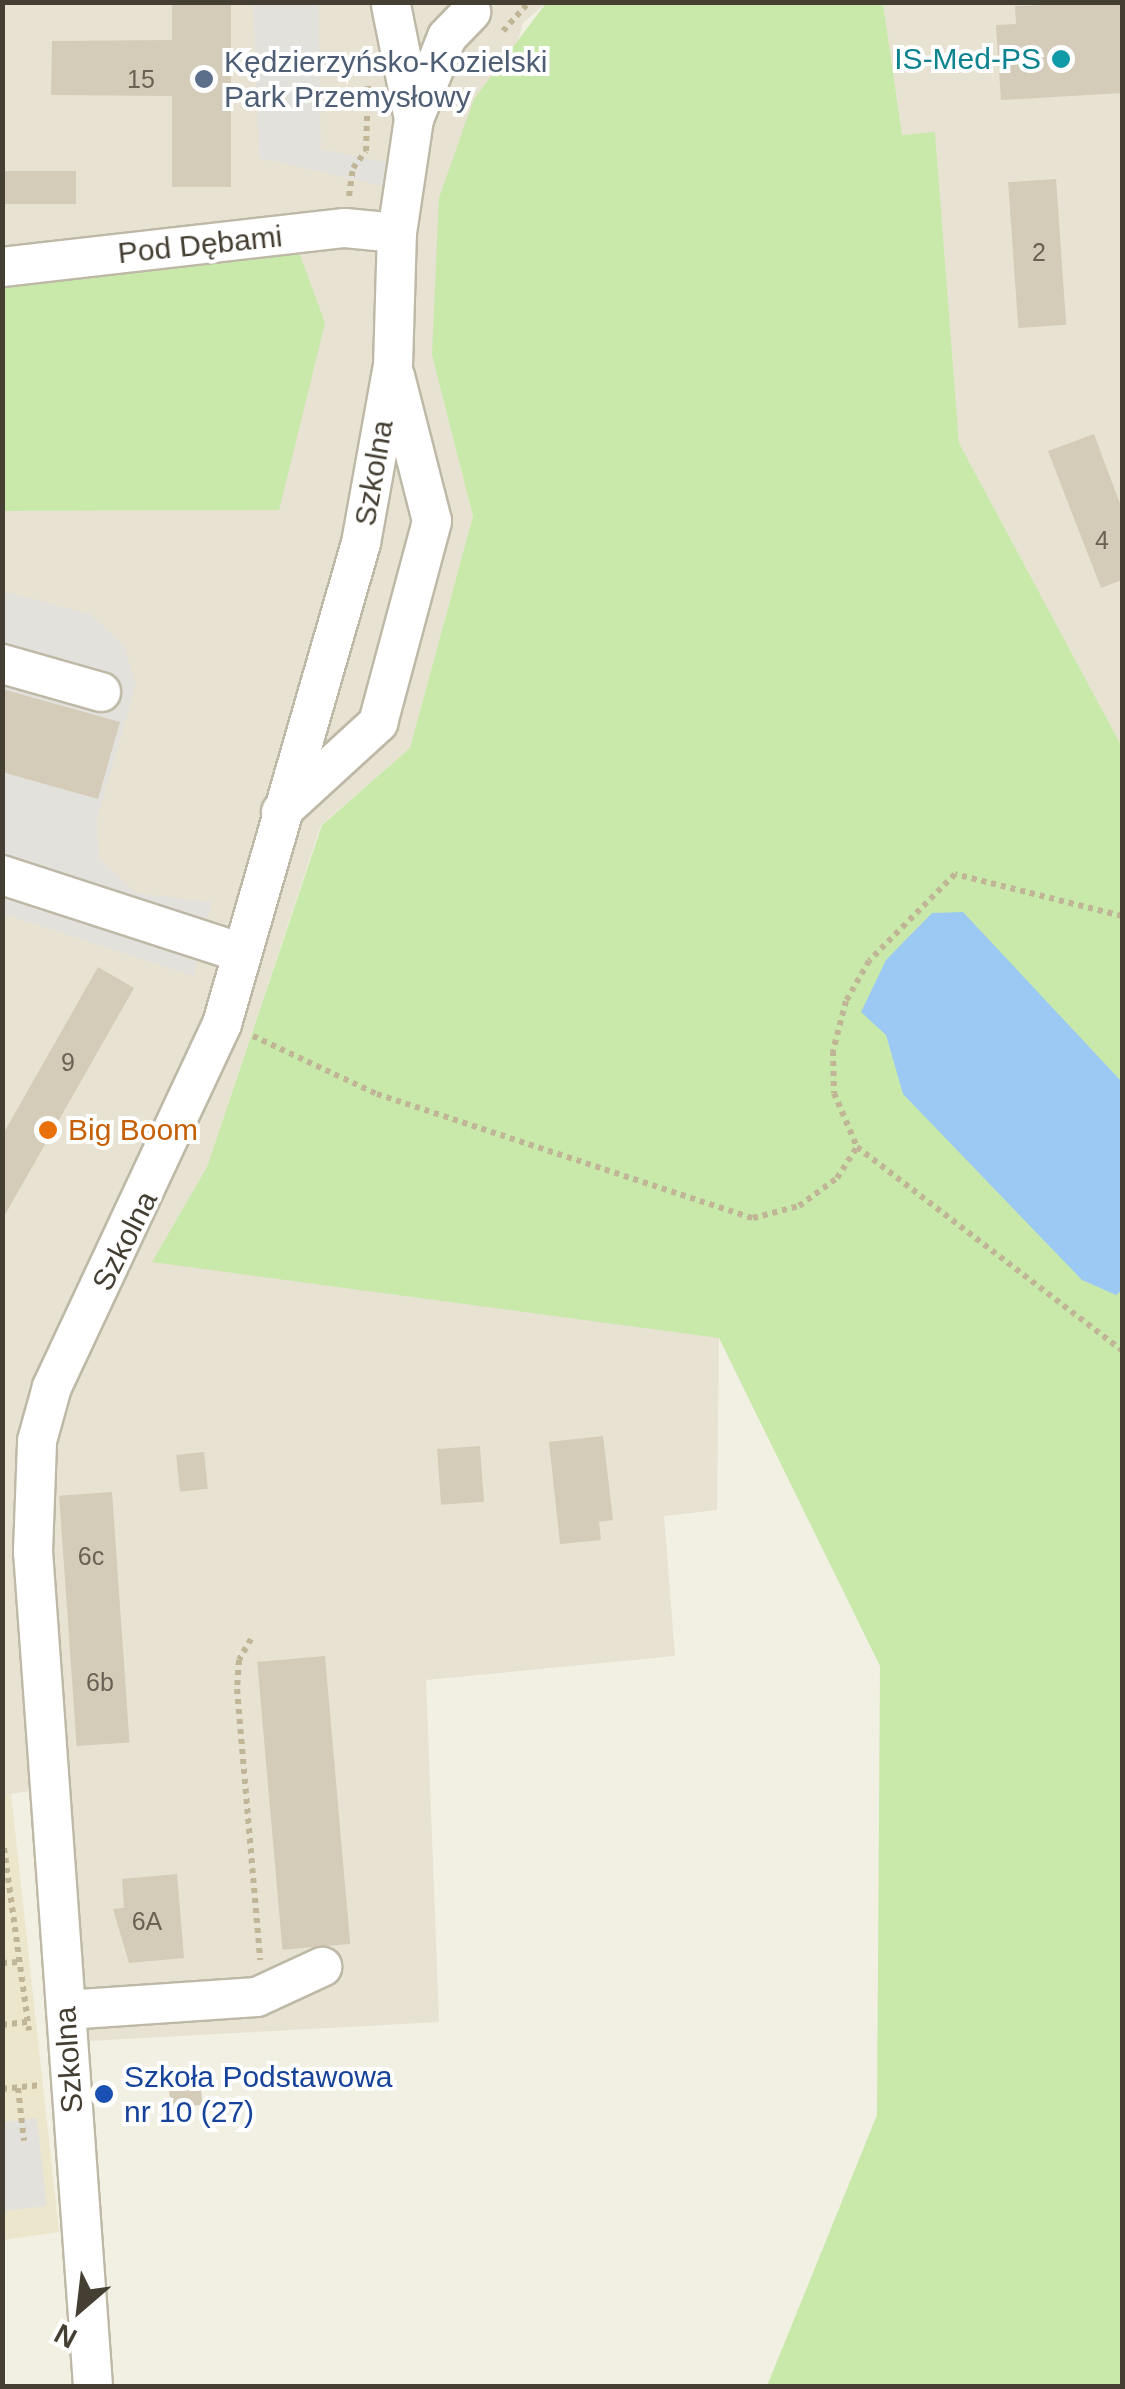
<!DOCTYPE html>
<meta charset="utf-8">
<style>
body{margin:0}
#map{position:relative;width:1125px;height:2389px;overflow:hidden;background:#f2efe3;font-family:Arial,sans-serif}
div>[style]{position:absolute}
.residential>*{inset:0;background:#e7e2d1}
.education>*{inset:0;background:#ece6cc}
.green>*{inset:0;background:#c8e9aa}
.parking>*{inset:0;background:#e3e1dc}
.water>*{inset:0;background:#9cc9f3}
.building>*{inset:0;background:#d4ccb8;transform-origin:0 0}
.path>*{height:6px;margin-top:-3px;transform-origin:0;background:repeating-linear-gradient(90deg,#c0b596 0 5px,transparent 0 10px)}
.roads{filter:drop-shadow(2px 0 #beb8a6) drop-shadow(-2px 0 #beb8a6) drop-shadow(0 2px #beb8a6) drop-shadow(0 -2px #beb8a6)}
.minor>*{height:38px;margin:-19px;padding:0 19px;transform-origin:19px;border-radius:19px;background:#fff}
.dots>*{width:28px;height:28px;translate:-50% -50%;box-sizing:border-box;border:5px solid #fff;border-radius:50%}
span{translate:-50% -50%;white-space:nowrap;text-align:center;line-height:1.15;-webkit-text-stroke:8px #fff;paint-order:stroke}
.number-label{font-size:25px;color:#696254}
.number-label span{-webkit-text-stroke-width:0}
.culture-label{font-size:30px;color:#0d838f}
.right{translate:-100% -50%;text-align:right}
.service-label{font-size:30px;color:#4e5e75}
.left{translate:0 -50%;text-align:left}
.street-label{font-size:30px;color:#453f33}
.food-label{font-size:30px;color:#c56008}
.transit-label{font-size:30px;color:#164399}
.frame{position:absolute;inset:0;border:5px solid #453f33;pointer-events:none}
.north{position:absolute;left:30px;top:2259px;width:100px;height:100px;-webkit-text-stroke:8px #fff;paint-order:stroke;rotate:208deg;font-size:28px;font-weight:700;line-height:40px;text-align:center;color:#453f33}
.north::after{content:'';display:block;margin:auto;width:35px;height:45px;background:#453f33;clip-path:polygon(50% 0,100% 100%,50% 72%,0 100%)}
</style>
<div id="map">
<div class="residential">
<i style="clip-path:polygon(3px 3px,546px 3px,523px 23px,432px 355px,473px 516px,410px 748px,321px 825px,207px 1167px,153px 1261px,719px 1337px,717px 1510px,664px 1516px,675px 1656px,426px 1680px,439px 2022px,88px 2041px,70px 1785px,3px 1795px,3px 511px,279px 510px,3px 255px)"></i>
<i style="clip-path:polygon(883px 3px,1122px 3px,1122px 747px,959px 443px,935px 133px,902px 135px)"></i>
</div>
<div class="education">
<i style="clip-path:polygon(11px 1794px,59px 2232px,3px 2240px,2px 1795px)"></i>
</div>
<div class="green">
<i style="clip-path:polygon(546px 3px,883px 3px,902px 135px,935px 132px,959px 443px,1122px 747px,1122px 2386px,767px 2386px,877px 2115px,880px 1666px,719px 1338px,152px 1262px,207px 1167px,322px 825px,410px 748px,473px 516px,432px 355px,439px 198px,474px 99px)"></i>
<i style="clip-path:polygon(2px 255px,300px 255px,325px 323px,279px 510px,3px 511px)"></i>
</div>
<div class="parking">
<i style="clip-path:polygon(253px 3px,318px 3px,321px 149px,409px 167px,404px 191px,259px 158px)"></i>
<i style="clip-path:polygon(2px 591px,90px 614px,124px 645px,136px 685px,97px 819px,99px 858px,135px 893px,212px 902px,194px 976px,3px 914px)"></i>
<i style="clip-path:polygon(37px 2118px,47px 2206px,3px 2211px,3px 2122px)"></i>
</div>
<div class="water">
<i style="clip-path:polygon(963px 912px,1122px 1082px,1122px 1290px,1116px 1295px,1082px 1280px,903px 1094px,886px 1035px,861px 1012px,886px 960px,932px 913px)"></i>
</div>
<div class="building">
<i style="clip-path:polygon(172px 2px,231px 2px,231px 187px,172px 187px,172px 96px,51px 95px,52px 41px,172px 40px)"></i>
<i style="clip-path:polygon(1122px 2px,1122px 93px,1001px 100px,996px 25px,1016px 24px,1015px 6px)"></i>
<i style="left:2px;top:171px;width:74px;height:33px"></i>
<i style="left:1056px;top:179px;width:146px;height:48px;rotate:86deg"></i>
<i style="clip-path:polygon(1094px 434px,1122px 509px,1122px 580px,1101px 588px,1048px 451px)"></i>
<i style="clip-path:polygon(2px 689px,120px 722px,98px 799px,2px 772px)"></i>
<i style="clip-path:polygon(98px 967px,134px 988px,2px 1220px,2px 1136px)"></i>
<i style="clip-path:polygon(603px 1436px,613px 1520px,599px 1522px,601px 1540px,560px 1544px,549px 1442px)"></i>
<i style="left:480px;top:1446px;width:56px;height:43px;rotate:86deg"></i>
<i style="left:204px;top:1452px;width:37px;height:28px;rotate:84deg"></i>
<i style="left:112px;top:1492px;width:251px;height:53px;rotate:86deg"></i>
<i style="left:325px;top:1656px;width:289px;height:68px;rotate:85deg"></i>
<i style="clip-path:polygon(177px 1874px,184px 1958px,129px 1963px,113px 1909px,124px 1908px,122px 1879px)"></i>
<i style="left:200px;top:2073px;width:32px;height:32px;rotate:86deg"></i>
</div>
<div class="path">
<i style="left:503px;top:31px;width:39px;rotate:-48deg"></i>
<i style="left:349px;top:196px;width:28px;rotate:-82deg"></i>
<i style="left:353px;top:168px;width:21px;rotate:-53deg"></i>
<i style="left:366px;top:151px;width:68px;rotate:-88.3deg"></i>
<i style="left:1122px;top:916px;width:172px;rotate:-165.9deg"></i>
<i style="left:955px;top:874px;width:122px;rotate:134.7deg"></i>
<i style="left:869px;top:961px;width:46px;rotate:119.9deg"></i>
<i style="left:846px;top:1001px;width:52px;rotate:104.6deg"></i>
<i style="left:833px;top:1051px;width:42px;rotate:88.6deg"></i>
<i style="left:834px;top:1093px;width:59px;rotate:66.9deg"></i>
<i style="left:857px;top:1147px;width:334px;rotate:37.5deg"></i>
<i style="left:253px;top:1036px;width:137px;rotate:25.1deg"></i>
<i style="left:377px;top:1094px;width:396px;rotate:18.3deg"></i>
<i style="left:753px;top:1218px;width:48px;rotate:-14.6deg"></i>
<i style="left:799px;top:1206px;width:47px;rotate:-36.4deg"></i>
<i style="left:837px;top:1178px;width:37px;rotate:-57deg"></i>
<i style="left:251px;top:1639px;width:24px;rotate:120deg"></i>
<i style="left:239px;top:1660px;width:29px;rotate:94deg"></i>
<i style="left:237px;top:1689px;width:272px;rotate:85.1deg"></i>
<i style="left:4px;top:1848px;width:184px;rotate:82.2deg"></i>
<i style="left:2px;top:1963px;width:17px;rotate:-3deg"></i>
<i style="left:2px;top:2025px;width:26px;rotate:-7deg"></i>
<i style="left:18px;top:2088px;width:53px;rotate:83.5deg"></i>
<i style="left:2px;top:2089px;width:39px;rotate:-6deg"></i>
</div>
<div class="roads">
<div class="minor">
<i style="left:391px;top:5px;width:116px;rotate:78.6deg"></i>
<i style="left:2px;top:267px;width:345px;rotate:-6.5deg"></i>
<i style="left:345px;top:228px;width:52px;rotate:5.5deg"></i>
<i style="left:2px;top:664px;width:103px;rotate:15.8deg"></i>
<i style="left:281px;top:812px;width:132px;rotate:-42.5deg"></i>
<i style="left:378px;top:723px;width:209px;rotate:-75deg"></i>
<i style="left:432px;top:521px;width:150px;rotate:-104.3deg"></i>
<i style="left:2px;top:875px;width:252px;rotate:18deg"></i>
<i style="left:66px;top:2010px;width:191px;rotate:-3.9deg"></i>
<i style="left:257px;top:1997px;width:72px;rotate:-24.8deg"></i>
<i style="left:93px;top:2386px;width:836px;rotate:-94.11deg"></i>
<i style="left:33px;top:1552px;width:111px;rotate:-87.9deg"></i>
<i style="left:37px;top:1441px;width:56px;rotate:-74.5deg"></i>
<i style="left:52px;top:1387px;width:401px;rotate:-64.9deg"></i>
<i style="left:222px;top:1024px;width:501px;rotate:-73.88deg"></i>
<i style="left:361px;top:543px;width:180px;rotate:-79.8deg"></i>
<i style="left:393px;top:366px;width:133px;rotate:-88.3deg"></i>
<i style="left:397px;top:233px;width:115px;rotate:-81.5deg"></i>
<i style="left:414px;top:119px;width:88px;rotate:-68.1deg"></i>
<i style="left:447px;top:37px;width:35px;rotate:-46deg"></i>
</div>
</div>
<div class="dots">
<i style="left:1061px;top:59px;background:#0f9aa8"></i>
<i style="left:204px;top:79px;background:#5c6f8a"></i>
<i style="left:48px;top:1130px;background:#e8710a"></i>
<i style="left:104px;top:2094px;background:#1a4fb4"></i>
</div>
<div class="number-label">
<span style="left:141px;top:79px">15</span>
<span style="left:1039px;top:252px">2</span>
<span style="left:1102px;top:540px">4</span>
<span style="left:68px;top:1062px">9</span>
<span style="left:91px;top:1556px">6c</span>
<span style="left:100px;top:1682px">6b</span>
<span style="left:147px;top:1921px">6A</span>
</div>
<div class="culture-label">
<span class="right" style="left:1041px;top:59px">IS-Med-PS</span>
</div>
<div class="service-label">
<span class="left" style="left:224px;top:79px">Kędzierzyńsko-Kozielski<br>Park Przemysłowy</span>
</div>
<div class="street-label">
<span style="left:200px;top:245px;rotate:-6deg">Pod Dębami</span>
<span style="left:374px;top:473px;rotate:-80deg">Szkolna</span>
<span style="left:125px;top:1241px;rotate:-63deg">Szkolna</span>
<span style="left:69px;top:2060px;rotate:-94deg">Szkolna</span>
</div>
<div class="food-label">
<span class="left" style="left:68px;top:1130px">Big Boom</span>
</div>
<div class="transit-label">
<span class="left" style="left:124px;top:2094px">Szkoła Podstawowa<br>nr 10 (27)</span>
</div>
<div class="frame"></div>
<div class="north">N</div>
</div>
